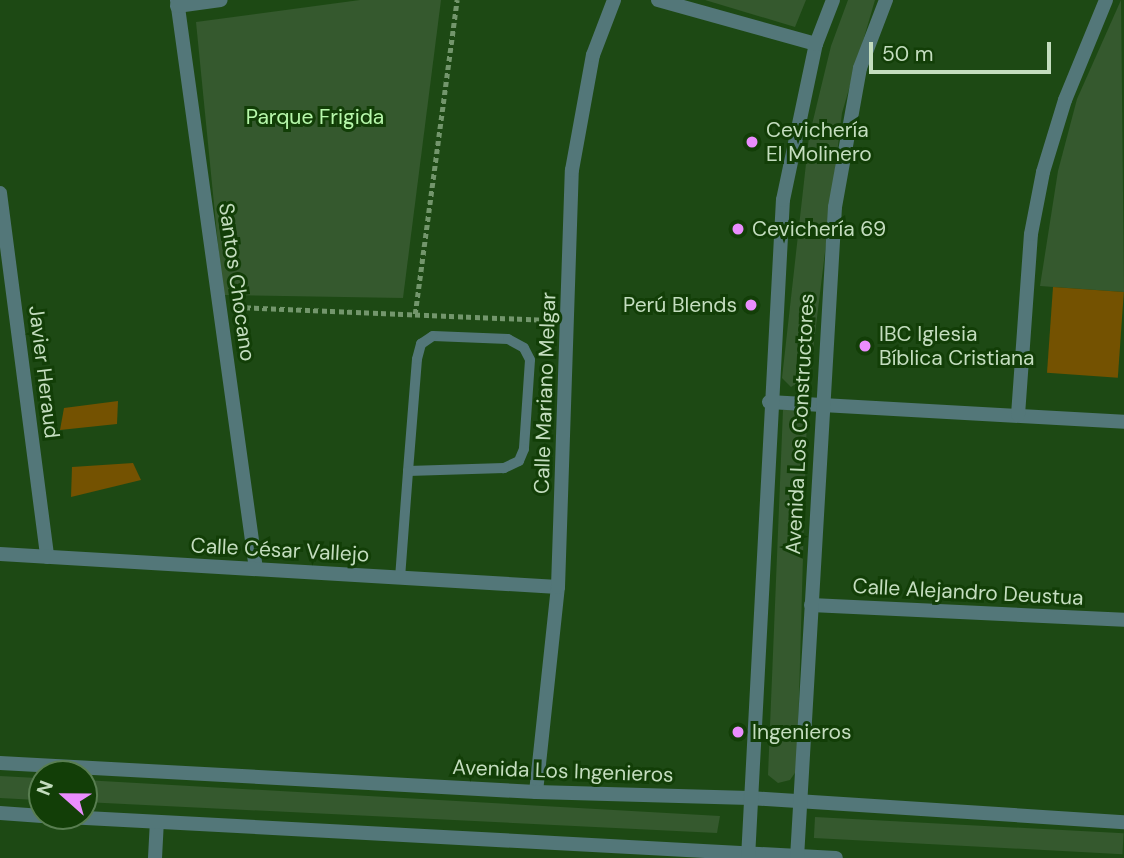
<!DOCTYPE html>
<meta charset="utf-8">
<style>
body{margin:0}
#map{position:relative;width:1124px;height:858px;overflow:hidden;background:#1d4914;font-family:"DM Sans",sans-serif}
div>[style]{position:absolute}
.green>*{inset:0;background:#35592e;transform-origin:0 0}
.building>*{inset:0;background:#745201;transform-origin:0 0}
.path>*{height:4.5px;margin-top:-2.25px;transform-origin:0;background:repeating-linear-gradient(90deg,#73966c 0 5px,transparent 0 8.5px)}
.service>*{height:10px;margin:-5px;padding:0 5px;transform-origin:5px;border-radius:5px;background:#537779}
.minor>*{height:14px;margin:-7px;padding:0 7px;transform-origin:7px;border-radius:7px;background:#537779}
.tertiary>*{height:14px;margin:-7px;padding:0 7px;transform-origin:7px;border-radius:7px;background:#537779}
.dots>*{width:19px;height:19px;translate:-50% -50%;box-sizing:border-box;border:4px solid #123e07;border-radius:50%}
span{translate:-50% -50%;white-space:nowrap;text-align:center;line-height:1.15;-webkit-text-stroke:6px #123e07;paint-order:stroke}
.park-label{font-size:21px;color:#b7f8ab}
.poi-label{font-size:21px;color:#c4ddbf}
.left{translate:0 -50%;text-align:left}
.right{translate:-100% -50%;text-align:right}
.street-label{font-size:21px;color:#c4ddbf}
.north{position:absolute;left:28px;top:760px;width:70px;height:70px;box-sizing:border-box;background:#123e07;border:2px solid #597e51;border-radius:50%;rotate:291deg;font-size:19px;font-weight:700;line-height:28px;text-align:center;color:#c4ddbf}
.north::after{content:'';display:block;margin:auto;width:24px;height:32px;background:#ea8dfd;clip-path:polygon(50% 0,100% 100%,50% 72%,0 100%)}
.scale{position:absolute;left:869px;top:42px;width:182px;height:32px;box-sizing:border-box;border:4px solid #c4ddbf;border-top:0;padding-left:9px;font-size:21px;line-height:24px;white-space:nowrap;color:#c4ddbf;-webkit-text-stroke:5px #123e07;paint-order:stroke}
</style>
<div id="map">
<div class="green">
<i style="clip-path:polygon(360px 0,441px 0,403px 298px,223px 295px,196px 22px)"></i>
<i style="clip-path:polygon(705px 0,806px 0,795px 27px)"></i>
<i style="clip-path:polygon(848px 0,875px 0,842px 113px,810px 375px,791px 387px,782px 378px,809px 137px,831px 46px)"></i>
<i style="clip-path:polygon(1121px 0,1124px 292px,1040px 286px,1058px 171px,1077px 99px)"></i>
<i style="clip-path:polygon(799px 409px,807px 413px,797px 770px,790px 780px,778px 783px,768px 775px,783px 410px)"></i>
<i style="left:0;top:776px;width:42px;height:22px;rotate:3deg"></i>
<i style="clip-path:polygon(84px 780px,720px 816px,717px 833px,84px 802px)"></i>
<i style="left:815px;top:817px;width:309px;height:21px;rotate:3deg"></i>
</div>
<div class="building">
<i style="left:1053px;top:287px;width:71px;height:86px;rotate:4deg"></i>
<i style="clip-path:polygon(118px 401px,117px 424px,60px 430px,64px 408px)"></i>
<i style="clip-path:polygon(133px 463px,141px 480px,71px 497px,72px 467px)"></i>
</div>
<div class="path">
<i style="left:237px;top:307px;width:313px;rotate:2.4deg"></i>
<i style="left:415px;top:314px;width:317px;rotate:-82.4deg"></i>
</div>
<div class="service">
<i style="left:433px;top:336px;width:75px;rotate:2.3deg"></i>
<i style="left:508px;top:339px;width:18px;rotate:29deg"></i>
<i style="left:524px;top:348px;width:13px;rotate:63deg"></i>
<i style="left:530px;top:360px;width:89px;rotate:93.9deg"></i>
<i style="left:524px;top:449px;width:13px;rotate:113deg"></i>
<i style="left:519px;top:461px;width:17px;rotate:155deg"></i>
<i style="left:504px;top:468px;width:96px;rotate:178.2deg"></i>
<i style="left:408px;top:471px;width:112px;rotate:-85.4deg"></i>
<i style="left:417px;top:359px;width:16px;rotate:-75deg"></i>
<i style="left:421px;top:344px;width:14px;rotate:-34deg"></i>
<i style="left:400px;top:578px;width:107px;rotate:-85.7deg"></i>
</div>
<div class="minor">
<i style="left:177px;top:0;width:574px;rotate:82.1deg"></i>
<i style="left:658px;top:0;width:164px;rotate:15.6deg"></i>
<i style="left:177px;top:6px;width:44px;rotate:-7.8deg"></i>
<i style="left:0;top:193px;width:367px;rotate:82.6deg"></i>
<i style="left:769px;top:402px;width:356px;rotate:3.2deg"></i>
<i style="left:1018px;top:415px;width:181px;rotate:-85.9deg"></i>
<i style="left:1031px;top:234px;width:63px;rotate:-79deg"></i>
<i style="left:1043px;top:172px;width:75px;rotate:-73deg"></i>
<i style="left:1065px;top:100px;width:108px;rotate:-67.7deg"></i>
<i style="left:0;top:554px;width:559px;rotate:3.38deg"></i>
<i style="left:811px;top:605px;width:313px;rotate:2.7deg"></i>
<i style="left:536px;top:792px;width:206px;rotate:-83.9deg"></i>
<i style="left:558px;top:587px;width:417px;rotate:-88.1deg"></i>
<i style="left:572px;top:170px;width:117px;rotate:-79.7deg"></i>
<i style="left:593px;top:55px;width:59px;rotate:-69.1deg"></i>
<i style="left:155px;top:858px;width:35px;rotate:-87deg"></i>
</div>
<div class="tertiary">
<i style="left:0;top:763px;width:537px;rotate:3.1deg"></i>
<i style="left:536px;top:792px;width:214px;rotate:1.6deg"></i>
<i style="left:750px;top:798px;width:375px;rotate:3.7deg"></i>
<i style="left:0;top:813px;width:42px;rotate:4.1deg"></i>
<i style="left:48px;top:816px;width:789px;rotate:3.05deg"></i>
<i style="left:748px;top:858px;width:659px;rotate:-86.96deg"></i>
<i style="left:783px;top:200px;width:159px;rotate:-78.1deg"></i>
<i style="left:816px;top:44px;width:47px;rotate:-68.9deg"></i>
<i style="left:797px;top:858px;width:652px;rotate:-86.66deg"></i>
<i style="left:835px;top:207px;width:141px;rotate:-79.8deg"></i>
<i style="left:860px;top:68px;width:73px;rotate:-69.1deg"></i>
</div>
<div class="dots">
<i style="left:752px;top:142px;background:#ea8dfd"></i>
<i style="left:738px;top:229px;background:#ea8dfd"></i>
<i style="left:751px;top:305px;background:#ea8dfd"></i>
<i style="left:865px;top:346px;background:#ea8dfd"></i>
<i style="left:738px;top:732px;background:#ea8dfd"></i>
</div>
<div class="park-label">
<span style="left:315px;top:117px">Parque Frigida</span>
</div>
<div class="poi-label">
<span class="left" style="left:766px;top:142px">Cevichería<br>El Molinero</span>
<span class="left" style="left:752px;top:229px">Cevichería 69</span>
<span class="right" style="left:737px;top:305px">Perú Blends</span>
<span class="left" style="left:879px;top:346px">IBC Iglesia<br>Bíblica Cristiana</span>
<span class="left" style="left:752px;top:732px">Ingenieros</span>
</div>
<div class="street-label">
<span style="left:237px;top:282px;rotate:82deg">Santos Chocano</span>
<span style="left:44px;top:372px;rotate:83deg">Javier Heraud</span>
<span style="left:545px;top:393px;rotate:-88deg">Calle Mariano Melgar</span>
<span style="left:800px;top:424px;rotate:-87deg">Avenida Los Constructores</span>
<span style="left:280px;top:550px;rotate:3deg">Calle César Vallejo</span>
<span style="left:968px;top:592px;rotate:3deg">Calle Alejandro Deustua</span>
<span style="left:563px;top:771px;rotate:2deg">Avenida Los Ingenieros</span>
</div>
<div class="north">N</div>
<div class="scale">50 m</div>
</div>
